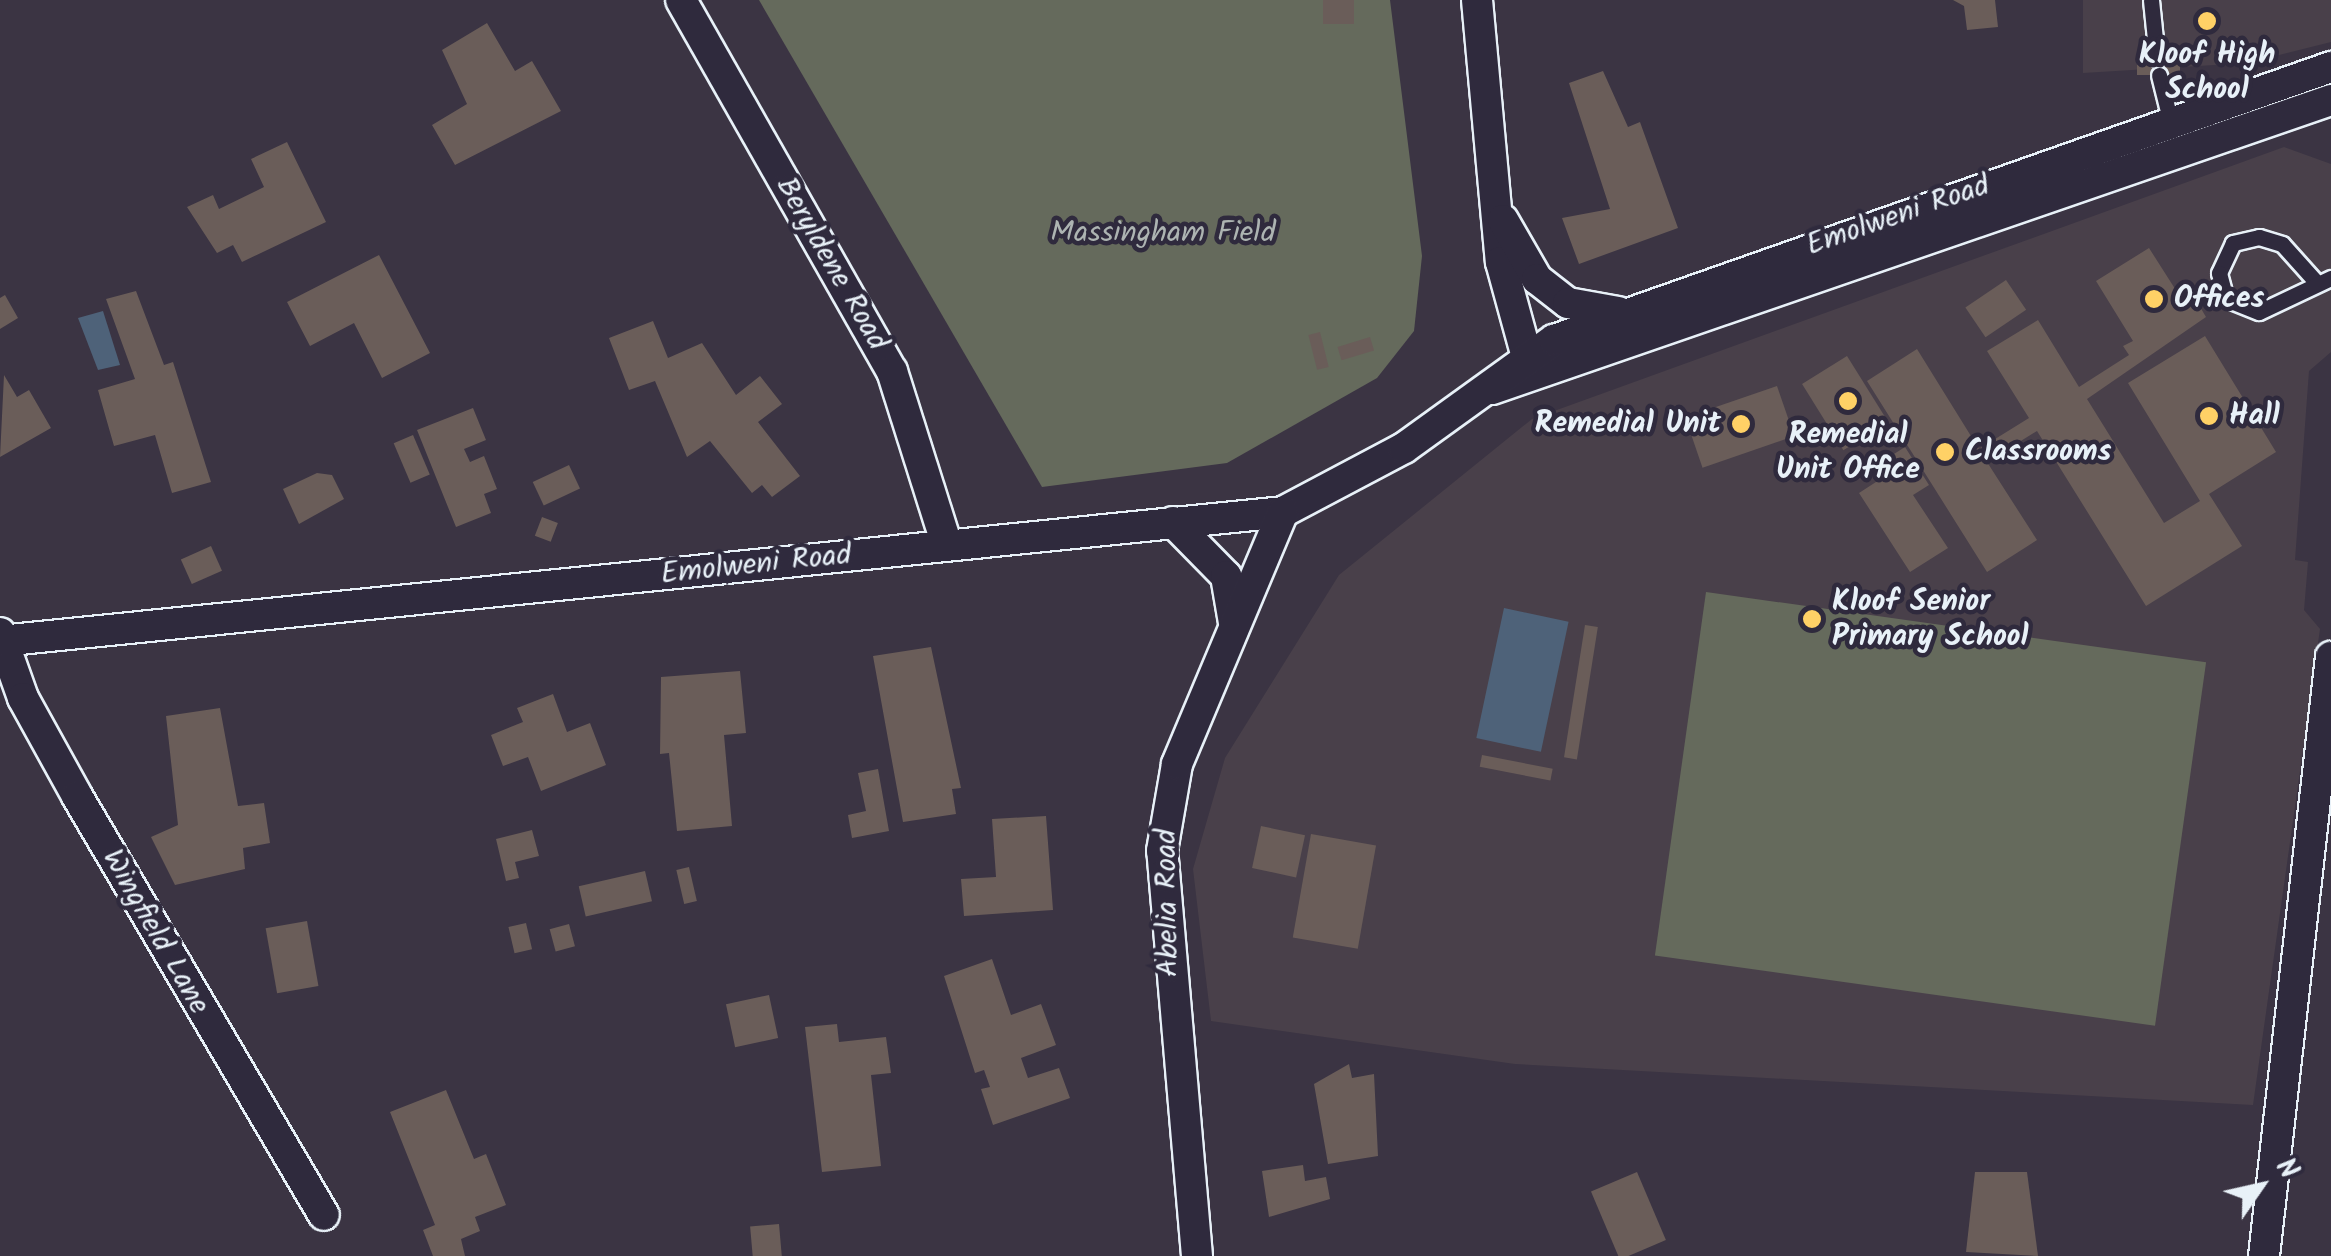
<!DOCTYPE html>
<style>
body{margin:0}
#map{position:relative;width:2331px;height:1256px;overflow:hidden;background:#3b3443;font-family:Kalam,sans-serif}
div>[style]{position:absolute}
.built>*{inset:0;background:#49404a}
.green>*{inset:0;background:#656a5c;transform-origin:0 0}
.water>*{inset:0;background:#4e6279;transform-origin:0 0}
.building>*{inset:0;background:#6a5d59;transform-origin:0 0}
.roads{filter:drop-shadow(2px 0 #e8f1f8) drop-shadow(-2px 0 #e8f1f8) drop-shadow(0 2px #e8f1f8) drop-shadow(0 -2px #e8f1f8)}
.service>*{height:15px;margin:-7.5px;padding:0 7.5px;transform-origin:7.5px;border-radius:7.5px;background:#2f2a3d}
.minor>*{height:30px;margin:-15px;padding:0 15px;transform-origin:15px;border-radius:15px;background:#2f2a3d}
.dots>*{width:28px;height:28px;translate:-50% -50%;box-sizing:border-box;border:5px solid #2f2a3d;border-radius:50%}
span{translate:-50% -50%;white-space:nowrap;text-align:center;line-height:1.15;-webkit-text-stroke:9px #2f2a3d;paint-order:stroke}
.poi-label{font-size:30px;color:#e8f1f8;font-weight:700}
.left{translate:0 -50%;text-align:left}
.right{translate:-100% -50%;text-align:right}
.street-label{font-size:30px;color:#e8f1f8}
.park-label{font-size:30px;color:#adb4b2}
.north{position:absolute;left:2211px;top:1136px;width:100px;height:100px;-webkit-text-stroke:8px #2f2a3d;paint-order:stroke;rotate:56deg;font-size:28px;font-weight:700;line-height:40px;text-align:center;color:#e8f1f8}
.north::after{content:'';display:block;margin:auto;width:35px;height:45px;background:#e8f1f8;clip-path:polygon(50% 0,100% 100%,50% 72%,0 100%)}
</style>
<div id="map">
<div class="built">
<i style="clip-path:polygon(2083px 0,2331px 0,2331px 42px,2247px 63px,2083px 73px)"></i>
<i style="clip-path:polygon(2284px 147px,2331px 164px,2331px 352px,2309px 371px,2295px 560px,2308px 562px,2304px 610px,2320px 629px,2253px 1105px,1515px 1064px,1211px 1021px,1193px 869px,1225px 758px,1339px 575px,1532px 419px)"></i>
</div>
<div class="green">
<i style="clip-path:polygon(759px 0,1390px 0,1422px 256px,1414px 331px,1377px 378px,1227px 463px,1042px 487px)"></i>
<i style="left:1706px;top:592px;width:505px;height:367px;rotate:8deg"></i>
</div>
<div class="water">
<i style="clip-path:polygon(103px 311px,120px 365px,98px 370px,78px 318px)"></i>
<i style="left:1504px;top:608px;width:66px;height:133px;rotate:12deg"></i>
</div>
<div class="building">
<i style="left:1323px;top:0;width:31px;height:24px"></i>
<i style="clip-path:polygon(1953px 0,1995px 0,1998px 27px,1967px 30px,1964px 6px)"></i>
<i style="clip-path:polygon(487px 23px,515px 71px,532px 61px,561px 111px,455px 165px,432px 125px,467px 104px,442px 50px)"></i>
<i style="left:2180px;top:58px;width:17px;height:43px;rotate:90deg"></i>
<i style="clip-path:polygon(1603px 71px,1628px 127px,1640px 122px,1678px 228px,1579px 264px,1562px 218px,1610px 209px,1569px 83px)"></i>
<i style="clip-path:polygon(287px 142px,326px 222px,242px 262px,233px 245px,217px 253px,187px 207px,213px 195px,219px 209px,264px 187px,251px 159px)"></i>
<i style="clip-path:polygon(2149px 248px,2186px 306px,2196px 300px,2206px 317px,2087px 399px,2164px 523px,2200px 501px,2128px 383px,2205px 336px,2276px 452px,2209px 494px,2242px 546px,2146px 606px,2037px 431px,1987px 462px,2037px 540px,1987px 572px,1867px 381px,1917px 349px,1979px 449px,2029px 418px,1987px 351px,2038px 320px,2079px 387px,2129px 355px,2123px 346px,2133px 341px,2096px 281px)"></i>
<i style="clip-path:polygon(379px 255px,430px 353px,382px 378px,354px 323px,310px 346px,287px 302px)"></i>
<i style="left:2006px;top:280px;width:36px;height:49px;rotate:56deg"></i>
<i style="clip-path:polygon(136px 291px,164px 365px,173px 362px,211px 482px,172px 493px,155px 435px,114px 446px,98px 390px,135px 379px,106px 299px)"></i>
<i style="clip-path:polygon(5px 295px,18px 318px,0 329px,0 298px)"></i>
<i style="clip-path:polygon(653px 321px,668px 358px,702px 343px,736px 395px,760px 376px,782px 404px,758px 422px,800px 476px,772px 497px,762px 485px,752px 493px,710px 441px,687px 457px,655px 381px,629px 390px,609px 338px)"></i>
<i style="left:1320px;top:332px;width:36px;height:12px;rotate:76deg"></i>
<i style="left:1370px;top:337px;width:14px;height:34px;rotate:73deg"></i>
<i style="left:1847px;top:356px;width:78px;height:53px;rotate:58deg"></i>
<i style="clip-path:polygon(4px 375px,17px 397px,29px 390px,51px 428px,0 457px)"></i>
<i style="left:1777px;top:386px;width:53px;height:97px;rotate:71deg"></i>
<i style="clip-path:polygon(473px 408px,486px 440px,464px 449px,470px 462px,484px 456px,497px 489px,484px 494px,491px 513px,456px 527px,417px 430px)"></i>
<i style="left:413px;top:435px;width:43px;height:21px;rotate:67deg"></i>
<i style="clip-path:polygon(1905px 447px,1929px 485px,1913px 495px,1948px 548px,1910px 572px,1859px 493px,1893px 471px,1886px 459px)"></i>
<i style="left:569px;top:465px;width:26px;height:40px;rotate:65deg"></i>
<i style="clip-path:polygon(317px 473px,332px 475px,344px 499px,299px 524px,283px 489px)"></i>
<i style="left:542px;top:517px;width:17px;height:20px;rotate:21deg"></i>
<i style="left:211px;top:546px;width:27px;height:33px;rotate:66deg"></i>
<i style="left:1585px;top:625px;width:13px;height:134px;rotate:9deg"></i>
<i style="clip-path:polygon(931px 647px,961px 788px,952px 789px,956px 814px,903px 822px,873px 656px)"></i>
<i style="clip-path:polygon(740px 671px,746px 733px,724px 735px,732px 826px,677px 831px,669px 753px,660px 754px,661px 677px)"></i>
<i style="clip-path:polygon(553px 694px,567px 732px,590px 723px,606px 765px,541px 791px,528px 757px,503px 766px,491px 735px,523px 722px,517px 708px)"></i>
<i style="clip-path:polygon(220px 708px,238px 806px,264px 803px,270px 843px,243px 848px,245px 869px,175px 885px,151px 837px,178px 825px,166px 716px)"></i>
<i style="left:1482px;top:755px;width:72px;height:12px;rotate:11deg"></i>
<i style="clip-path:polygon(878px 769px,889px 831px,852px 838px,848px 815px,866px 811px,858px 773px)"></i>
<i style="clip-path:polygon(1046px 816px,1053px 910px,964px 916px,961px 879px,996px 877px,992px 819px)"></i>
<i style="left:1261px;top:826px;width:45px;height:43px;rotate:12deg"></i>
<i style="clip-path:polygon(532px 830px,539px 856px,515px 862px,519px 878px,506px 881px,496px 839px)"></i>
<i style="left:1311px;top:834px;width:66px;height:105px;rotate:10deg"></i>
<i style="left:689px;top:867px;width:35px;height:13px;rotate:77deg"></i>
<i style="left:645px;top:871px;width:31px;height:68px;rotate:77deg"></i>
<i style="left:307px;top:921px;width:66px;height:42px;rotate:80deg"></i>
<i style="left:526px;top:923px;width:27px;height:18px;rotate:77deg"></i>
<i style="left:569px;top:924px;width:23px;height:20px;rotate:75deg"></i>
<i style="clip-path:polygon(992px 959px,1011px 1015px,1041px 1004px,1056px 1045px,1021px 1058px,1028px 1078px,1059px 1068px,1070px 1098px,993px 1125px,981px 1089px,990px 1087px,984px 1070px,975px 1073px,944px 976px)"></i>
<i style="left:769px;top:995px;width:44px;height:44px;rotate:78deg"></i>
<i style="clip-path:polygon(837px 1024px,839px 1042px,886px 1037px,891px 1073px,871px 1075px,881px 1166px,822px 1172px,805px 1027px)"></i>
<i style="clip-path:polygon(1349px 1064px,1352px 1078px,1374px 1074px,1378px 1156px,1328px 1164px,1314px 1084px)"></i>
<i style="clip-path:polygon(446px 1090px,474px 1159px,486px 1154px,506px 1205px,475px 1217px,480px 1231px,461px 1239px,465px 1256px,433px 1256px,423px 1230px,435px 1225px,390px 1112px)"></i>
<i style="clip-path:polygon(1303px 1165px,1305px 1181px,1326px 1177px,1330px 1199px,1269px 1217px,1262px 1171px)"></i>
<i style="left:1637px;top:1172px;width:74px;height:50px;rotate:67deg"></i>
<i style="clip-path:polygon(1975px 1172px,2027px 1172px,2038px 1256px,1966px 1252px)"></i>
<i style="left:779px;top:1224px;width:32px;height:29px;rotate:85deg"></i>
</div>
<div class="roads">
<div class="service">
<i style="left:2151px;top:0;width:59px;rotate:84.2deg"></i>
<i style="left:2159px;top:75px;width:45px;rotate:76deg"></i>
<i style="left:2317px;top:283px;width:52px;rotate:-131.9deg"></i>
<i style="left:2282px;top:244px;width:24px;rotate:-163deg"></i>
<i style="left:2259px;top:237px;width:27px;rotate:167deg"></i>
<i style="left:2233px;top:243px;width:33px;rotate:115deg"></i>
<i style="left:2219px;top:273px;width:27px;rotate:75deg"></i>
<i style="left:2226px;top:299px;width:35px;rotate:22deg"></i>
<i style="left:2259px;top:312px;width:80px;rotate:-25.3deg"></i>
</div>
<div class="minor">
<i style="left:681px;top:0;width:427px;rotate:60.4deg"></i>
<i style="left:892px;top:371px;width:179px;rotate:72.5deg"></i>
<i style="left:1477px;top:0;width:263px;rotate:84.8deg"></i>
<i style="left:1501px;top:262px;width:114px;rotate:74.7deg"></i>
<i style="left:1503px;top:220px;width:68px;rotate:60deg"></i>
<i style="left:1537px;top:279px;width:39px;rotate:38deg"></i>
<i style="left:1568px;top:303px;width:51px;rotate:10.2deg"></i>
<i style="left:1492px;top:389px;width:887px;rotate:-19.01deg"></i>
<i style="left:1173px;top:522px;width:76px;rotate:45.5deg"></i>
<i style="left:1226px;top:576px;width:48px;rotate:80.3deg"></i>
<i style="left:0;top:633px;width:69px;rotate:70.5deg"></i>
<i style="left:23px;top:698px;width:112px;rotate:61.1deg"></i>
<i style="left:77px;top:796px;width:486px;rotate:59.5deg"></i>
<i style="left:0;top:641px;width:1289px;rotate:-5.74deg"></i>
<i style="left:1283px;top:512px;width:137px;rotate:-27.9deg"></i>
<i style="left:1404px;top:448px;width:185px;rotate:-35.8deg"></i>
<i style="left:1554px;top:340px;width:824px;rotate:-19.36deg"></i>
<i style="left:1197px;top:1256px;width:407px;rotate:-94.9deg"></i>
<i style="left:1162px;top:851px;width:88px;rotate:-80.2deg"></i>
<i style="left:1177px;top:764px;width:273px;rotate:-67.2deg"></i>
<i style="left:2264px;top:1256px;width:603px;rotate:-83.62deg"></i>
</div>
</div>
<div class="dots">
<i style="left:2207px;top:21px;background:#ffd166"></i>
<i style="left:2154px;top:299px;background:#ffd166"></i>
<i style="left:1848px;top:401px;background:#ffd166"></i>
<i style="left:2209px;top:416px;background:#ffd166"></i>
<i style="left:1741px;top:424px;background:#ffd166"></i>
<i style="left:1945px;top:452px;background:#ffd166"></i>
<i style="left:1812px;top:619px;background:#ffd166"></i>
</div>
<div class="poi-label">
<span style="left:2207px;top:72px">Kloof High<br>School</span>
<span class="left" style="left:2174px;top:299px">Offices</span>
<span class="left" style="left:2229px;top:416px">Hall</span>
<span class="right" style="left:1721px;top:424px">Remedial Unit</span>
<span style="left:1848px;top:452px">Remedial<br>Unit Office</span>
<span class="left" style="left:1965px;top:452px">Classrooms</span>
<span class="left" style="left:1832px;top:619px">Kloof Senior<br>Primary School</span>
</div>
<div class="street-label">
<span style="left:1898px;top:216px;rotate:-19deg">Emolweni Road</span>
<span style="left:831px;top:264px;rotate:60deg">Beryldene Road</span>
<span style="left:756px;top:565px;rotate:-6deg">Emolweni Road</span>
<span style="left:1168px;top:903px;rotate:-91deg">Abelia Road</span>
<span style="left:155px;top:932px;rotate:60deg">Wingfield Lane</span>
</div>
<div class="park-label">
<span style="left:1163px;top:233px">Massingham Field</span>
</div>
<div class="north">N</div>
</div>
